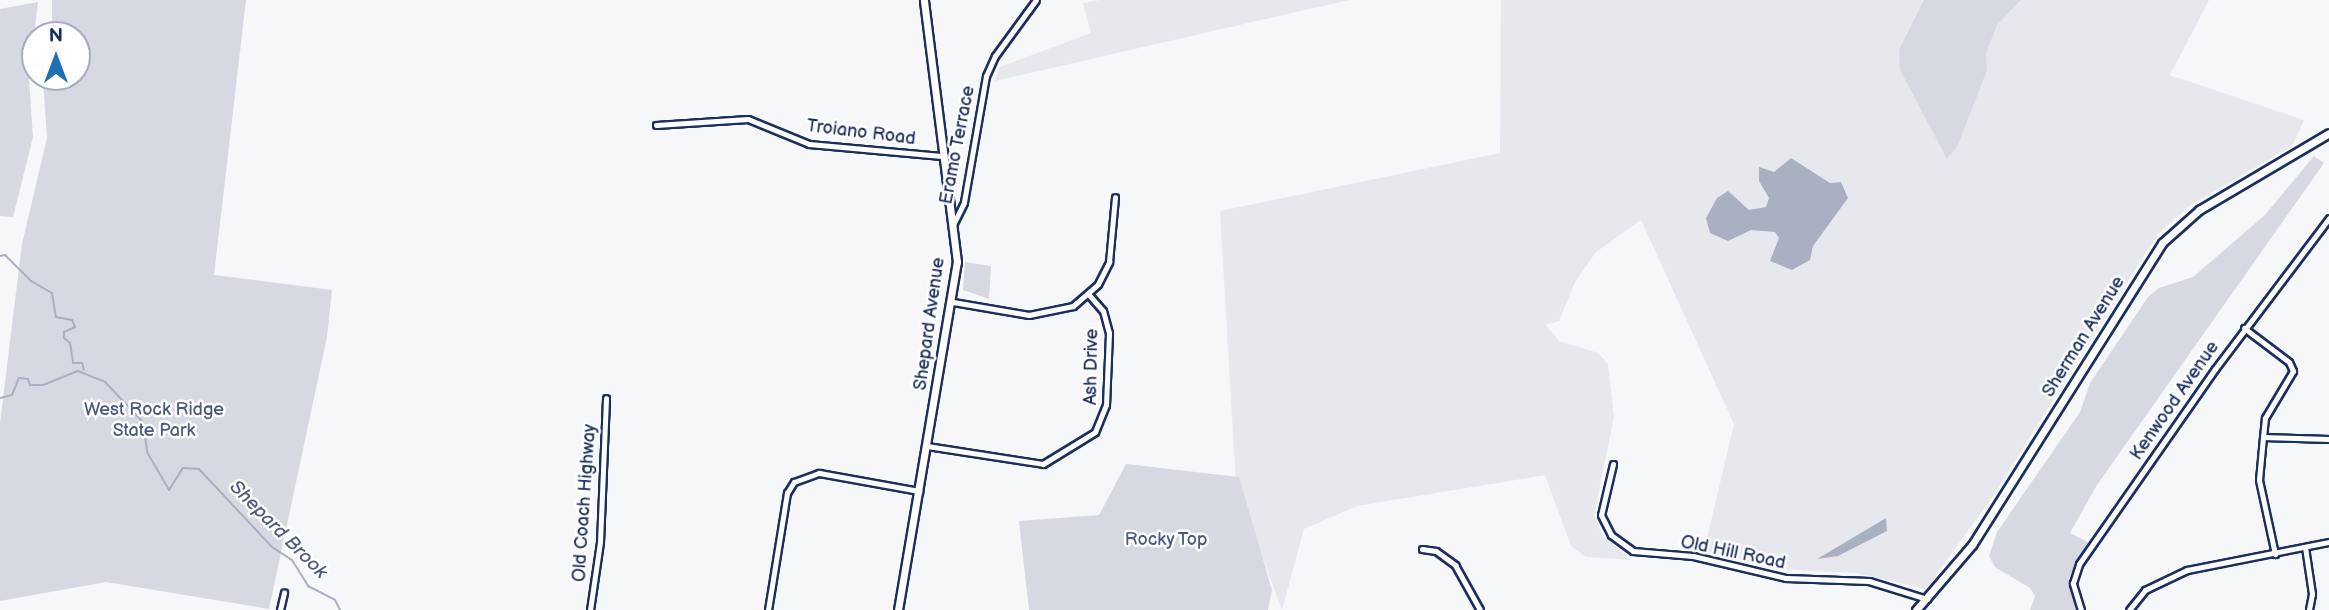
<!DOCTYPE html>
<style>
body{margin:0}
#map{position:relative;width:2329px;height:610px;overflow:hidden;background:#f6f7f9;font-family:"Balsamiq Sans",sans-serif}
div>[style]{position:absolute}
.built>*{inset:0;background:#e6e8ee}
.green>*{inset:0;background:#d6d9e2}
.water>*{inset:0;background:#a9b0c1}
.stream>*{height:2px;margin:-1px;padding:0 1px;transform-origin:1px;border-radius:1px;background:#a9b0c1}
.roads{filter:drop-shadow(2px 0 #1b2f5e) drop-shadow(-2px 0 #1b2f5e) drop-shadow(0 2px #1b2f5e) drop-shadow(0 -2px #1b2f5e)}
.minor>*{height:5px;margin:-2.5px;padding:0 2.5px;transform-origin:2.5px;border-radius:2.5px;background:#fff}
.secondary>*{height:7px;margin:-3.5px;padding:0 3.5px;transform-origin:3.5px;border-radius:3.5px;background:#fff}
span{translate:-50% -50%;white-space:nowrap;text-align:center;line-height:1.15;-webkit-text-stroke:5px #fff;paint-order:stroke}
.street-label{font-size:18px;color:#1b2f5e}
.park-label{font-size:18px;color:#4a5a7f}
.water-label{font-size:19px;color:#4d5c81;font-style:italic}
.north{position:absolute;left:21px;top:21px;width:70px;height:70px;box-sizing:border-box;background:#fff;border:2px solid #a4acbf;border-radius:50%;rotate:0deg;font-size:19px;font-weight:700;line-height:28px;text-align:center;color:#1b2f5e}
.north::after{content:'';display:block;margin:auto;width:24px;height:32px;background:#1f6fb2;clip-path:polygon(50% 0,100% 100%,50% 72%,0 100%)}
</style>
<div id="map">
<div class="built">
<i style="clip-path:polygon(1100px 0,1349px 0,995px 81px,1000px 67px,1091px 33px,1083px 3px)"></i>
<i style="clip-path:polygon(1501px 0,2209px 0,2170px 75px,2304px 120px,2292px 146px,2189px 206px,2157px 235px,1993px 496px,1926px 589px,1857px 573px,1779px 569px,1704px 551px,1734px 424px,1641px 220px,1596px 252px,1575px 282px,1559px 321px,1546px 325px,1559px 341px,1598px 353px,1608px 364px,1614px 417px,1594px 515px,1602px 534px,1631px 560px,1586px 557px,1571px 546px,1545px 475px,1357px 506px,1304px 529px,1282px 610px,1236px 486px,1220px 211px,1500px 153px)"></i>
</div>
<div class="green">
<i style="clip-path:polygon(52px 0,246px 0,214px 275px,332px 290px,327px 337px,269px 609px,106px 582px,0 601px,0 423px,22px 244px,47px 138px,43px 81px,44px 77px,77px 77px,77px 35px,52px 35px)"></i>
<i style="clip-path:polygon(1924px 0,2021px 0,1997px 25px,1986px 53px,1987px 70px,1958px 145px,1947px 159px,1900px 70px,1899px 50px)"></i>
<i style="clip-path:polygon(38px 2px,29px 80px,33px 137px,13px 217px,0 216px,0 9px)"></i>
<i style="clip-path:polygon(2314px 156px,2324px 163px,2097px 485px,2070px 533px,2088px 542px,2068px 579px,2080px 610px,2030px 610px,2035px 596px,2030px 588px,1995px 567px,1989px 556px,1997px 532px,2080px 412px,2090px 383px,2148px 297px,2159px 288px,2193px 277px,2265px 215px)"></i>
<i style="clip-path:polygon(965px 262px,991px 266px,989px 299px,963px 290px)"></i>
<i style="clip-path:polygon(1126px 464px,1239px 477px,1272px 590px,1268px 610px,1029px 610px,1019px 521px,1099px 515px)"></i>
</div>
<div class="water">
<i style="clip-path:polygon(1791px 158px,1830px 183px,1841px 182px,1848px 198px,1813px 246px,1810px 260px,1792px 270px,1770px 261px,1779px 238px,1775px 232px,1751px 230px,1728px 241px,1710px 233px,1706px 218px,1717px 198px,1728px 191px,1749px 210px,1766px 207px,1769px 198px,1759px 181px,1759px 167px,1774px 172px)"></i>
<i style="clip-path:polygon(1886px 518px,1887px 531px,1838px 556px,1817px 559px)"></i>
</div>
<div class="stream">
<i style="left:0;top:256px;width:5px;rotate:-11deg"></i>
<i style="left:5px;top:255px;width:37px;rotate:45deg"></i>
<i style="left:31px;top:281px;width:24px;rotate:30deg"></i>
<i style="left:52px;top:293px;width:24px;rotate:81deg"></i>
<i style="left:56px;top:317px;width:16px;rotate:11deg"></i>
<i style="left:72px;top:320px;width:8px;rotate:67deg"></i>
<i style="left:75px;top:327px;width:12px;rotate:156deg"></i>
<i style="left:64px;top:332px;width:6px;rotate:90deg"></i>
<i style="left:64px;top:338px;width:8px;rotate:40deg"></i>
<i style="left:70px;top:343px;width:20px;rotate:81deg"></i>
<i style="left:73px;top:363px;width:9px"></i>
<i style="left:82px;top:363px;width:7px;rotate:74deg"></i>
<i style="left:0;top:398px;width:12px;rotate:-14deg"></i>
<i style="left:12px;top:395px;width:18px;rotate:-68deg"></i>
<i style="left:19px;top:378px;width:9px;rotate:6deg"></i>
<i style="left:28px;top:379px;width:6px;rotate:72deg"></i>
<i style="left:30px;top:385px;width:13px"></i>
<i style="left:43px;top:385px;width:38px;rotate:-22deg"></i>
<i style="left:78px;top:371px;width:29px;rotate:22deg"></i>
<i style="left:105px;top:382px;width:55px;rotate:46.5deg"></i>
<i style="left:143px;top:422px;width:30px;rotate:82deg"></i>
<i style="left:147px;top:452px;width:44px;rotate:59.9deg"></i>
<i style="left:169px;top:490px;width:26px;rotate:-58deg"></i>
<i style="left:183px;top:468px;width:16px;rotate:4deg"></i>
<i style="left:199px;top:469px;width:107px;rotate:46.9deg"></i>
<i style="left:272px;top:547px;width:24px;rotate:33deg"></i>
<i style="left:292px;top:560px;width:31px;rotate:58deg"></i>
<i style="left:308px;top:586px;width:30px;rotate:27deg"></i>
<i style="left:335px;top:600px;width:11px;rotate:63deg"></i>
</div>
<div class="roads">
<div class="minor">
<i style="left:656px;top:125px;width:92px;rotate:-3.7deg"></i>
<i style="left:748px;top:119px;width:66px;rotate:22.3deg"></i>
<i style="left:809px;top:144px;width:133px;rotate:5.2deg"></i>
<i style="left:953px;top:225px;width:25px;rotate:-64deg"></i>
<i style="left:964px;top:202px;width:128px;rotate:-80.1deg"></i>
<i style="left:986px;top:76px;width:22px;rotate:-66deg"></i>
<i style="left:995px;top:56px;width:69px;rotate:-53.8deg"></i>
<i style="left:953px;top:302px;width:77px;rotate:9.7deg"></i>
<i style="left:1029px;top:315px;width:45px;rotate:-11.6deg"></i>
<i style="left:1073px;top:306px;width:33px;rotate:-41deg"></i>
<i style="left:1098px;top:284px;width:25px;rotate:-63deg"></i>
<i style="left:1109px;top:262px;width:65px;rotate:-84.7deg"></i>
<i style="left:2244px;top:328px;width:56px;rotate:37.1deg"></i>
<i style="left:2289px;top:362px;width:10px;rotate:66deg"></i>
<i style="left:2293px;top:371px;width:55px;rotate:120.8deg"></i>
<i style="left:2265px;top:418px;width:19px;rotate:96deg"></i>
<i style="left:2263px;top:437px;width:43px;rotate:95.3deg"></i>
<i style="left:2259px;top:480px;width:76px;rotate:77.8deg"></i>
<i style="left:2263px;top:437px;width:66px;rotate:1.7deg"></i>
<i style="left:927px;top:446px;width:117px;rotate:8.8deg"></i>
<i style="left:1043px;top:464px;width:61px;rotate:-31.6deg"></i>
<i style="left:1095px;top:432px;width:29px;rotate:-68deg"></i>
<i style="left:1106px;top:405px;width:72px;rotate:-87.6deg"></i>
<i style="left:1109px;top:333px;width:23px;rotate:-105deg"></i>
<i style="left:1103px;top:311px;width:21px;rotate:-131deg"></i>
<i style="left:1613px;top:464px;width:52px;rotate:103.2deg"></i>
<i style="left:1601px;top:515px;width:22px;rotate:63deg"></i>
<i style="left:1611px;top:535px;width:27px;rotate:36deg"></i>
<i style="left:1633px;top:551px;width:60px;rotate:4.8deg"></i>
<i style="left:1693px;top:556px;width:96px;rotate:13.3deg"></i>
<i style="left:1786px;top:578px;width:83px;rotate:2.1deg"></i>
<i style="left:1869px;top:581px;width:61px;rotate:17.2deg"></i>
<i style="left:2305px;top:547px;width:48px;rotate:81.5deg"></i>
<i style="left:2312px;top:594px;width:16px;rotate:101deg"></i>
<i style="left:1422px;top:549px;width:14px;rotate:8deg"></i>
<i style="left:1436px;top:551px;width:24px;rotate:36deg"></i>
<i style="left:1455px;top:565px;width:51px;rotate:60.9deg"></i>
<i style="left:280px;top:610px;width:18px;rotate:-77deg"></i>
<i style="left:590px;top:610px;width:69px;rotate:-81.6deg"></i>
<i style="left:600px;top:542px;width:144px;rotate:-87.6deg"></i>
<i style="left:768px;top:610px;width:119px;rotate:-80.8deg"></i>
<i style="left:787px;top:493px;width:13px;rotate:-58deg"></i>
<i style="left:794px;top:482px;width:27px;rotate:-20deg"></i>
<i style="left:819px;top:473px;width:102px;rotate:10.2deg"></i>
<i style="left:2081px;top:610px;width:28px;rotate:-107deg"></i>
<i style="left:2073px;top:583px;width:20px;rotate:-72deg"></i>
<i style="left:2079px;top:564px;width:238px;rotate:-55.1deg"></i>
<i style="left:2215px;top:369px;width:189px;rotate:-52.9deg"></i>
<i style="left:2129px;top:610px;width:26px;rotate:-51deg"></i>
<i style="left:2145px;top:590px;width:47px;rotate:-25.5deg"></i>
<i style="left:2187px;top:570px;width:145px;rotate:-11.2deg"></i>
</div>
<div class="secondary">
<i style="left:898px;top:610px;width:353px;rotate:-80.4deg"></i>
<i style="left:957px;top:262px;width:264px;rotate:-97.2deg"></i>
<i style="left:1916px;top:610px;width:86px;rotate:-49.3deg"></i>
<i style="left:1972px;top:545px;width:357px;rotate:-57.8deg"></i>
<i style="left:2162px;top:243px;width:50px;rotate:-41.7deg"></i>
<i style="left:2199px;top:210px;width:151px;rotate:-30.6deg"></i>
</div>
</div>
<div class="street-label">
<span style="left:861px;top:133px;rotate:7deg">Troiano Road</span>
<span style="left:958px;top:145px;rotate:-79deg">Eramo Terrace</span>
<span style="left:930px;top:324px;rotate:-82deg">Shepard Avenue</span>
<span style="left:2084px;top:337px;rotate:-58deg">Sherman Avenue</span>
<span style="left:1092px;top:367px;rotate:-89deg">Ash Drive</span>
<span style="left:2175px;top:401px;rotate:-55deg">Kenwood Avenue</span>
<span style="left:585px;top:503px;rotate:-86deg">Old Coach Highway</span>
<span style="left:1733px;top:553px;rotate:12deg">Old Hill Road</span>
</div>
<div class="park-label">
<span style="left:154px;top:421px">West Rock Ridge<br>State Park</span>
<span style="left:1166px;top:540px">Rocky Top</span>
</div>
<div class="water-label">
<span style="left:278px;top:530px;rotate:45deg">Shepard Brook</span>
</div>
<div class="north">N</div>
</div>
